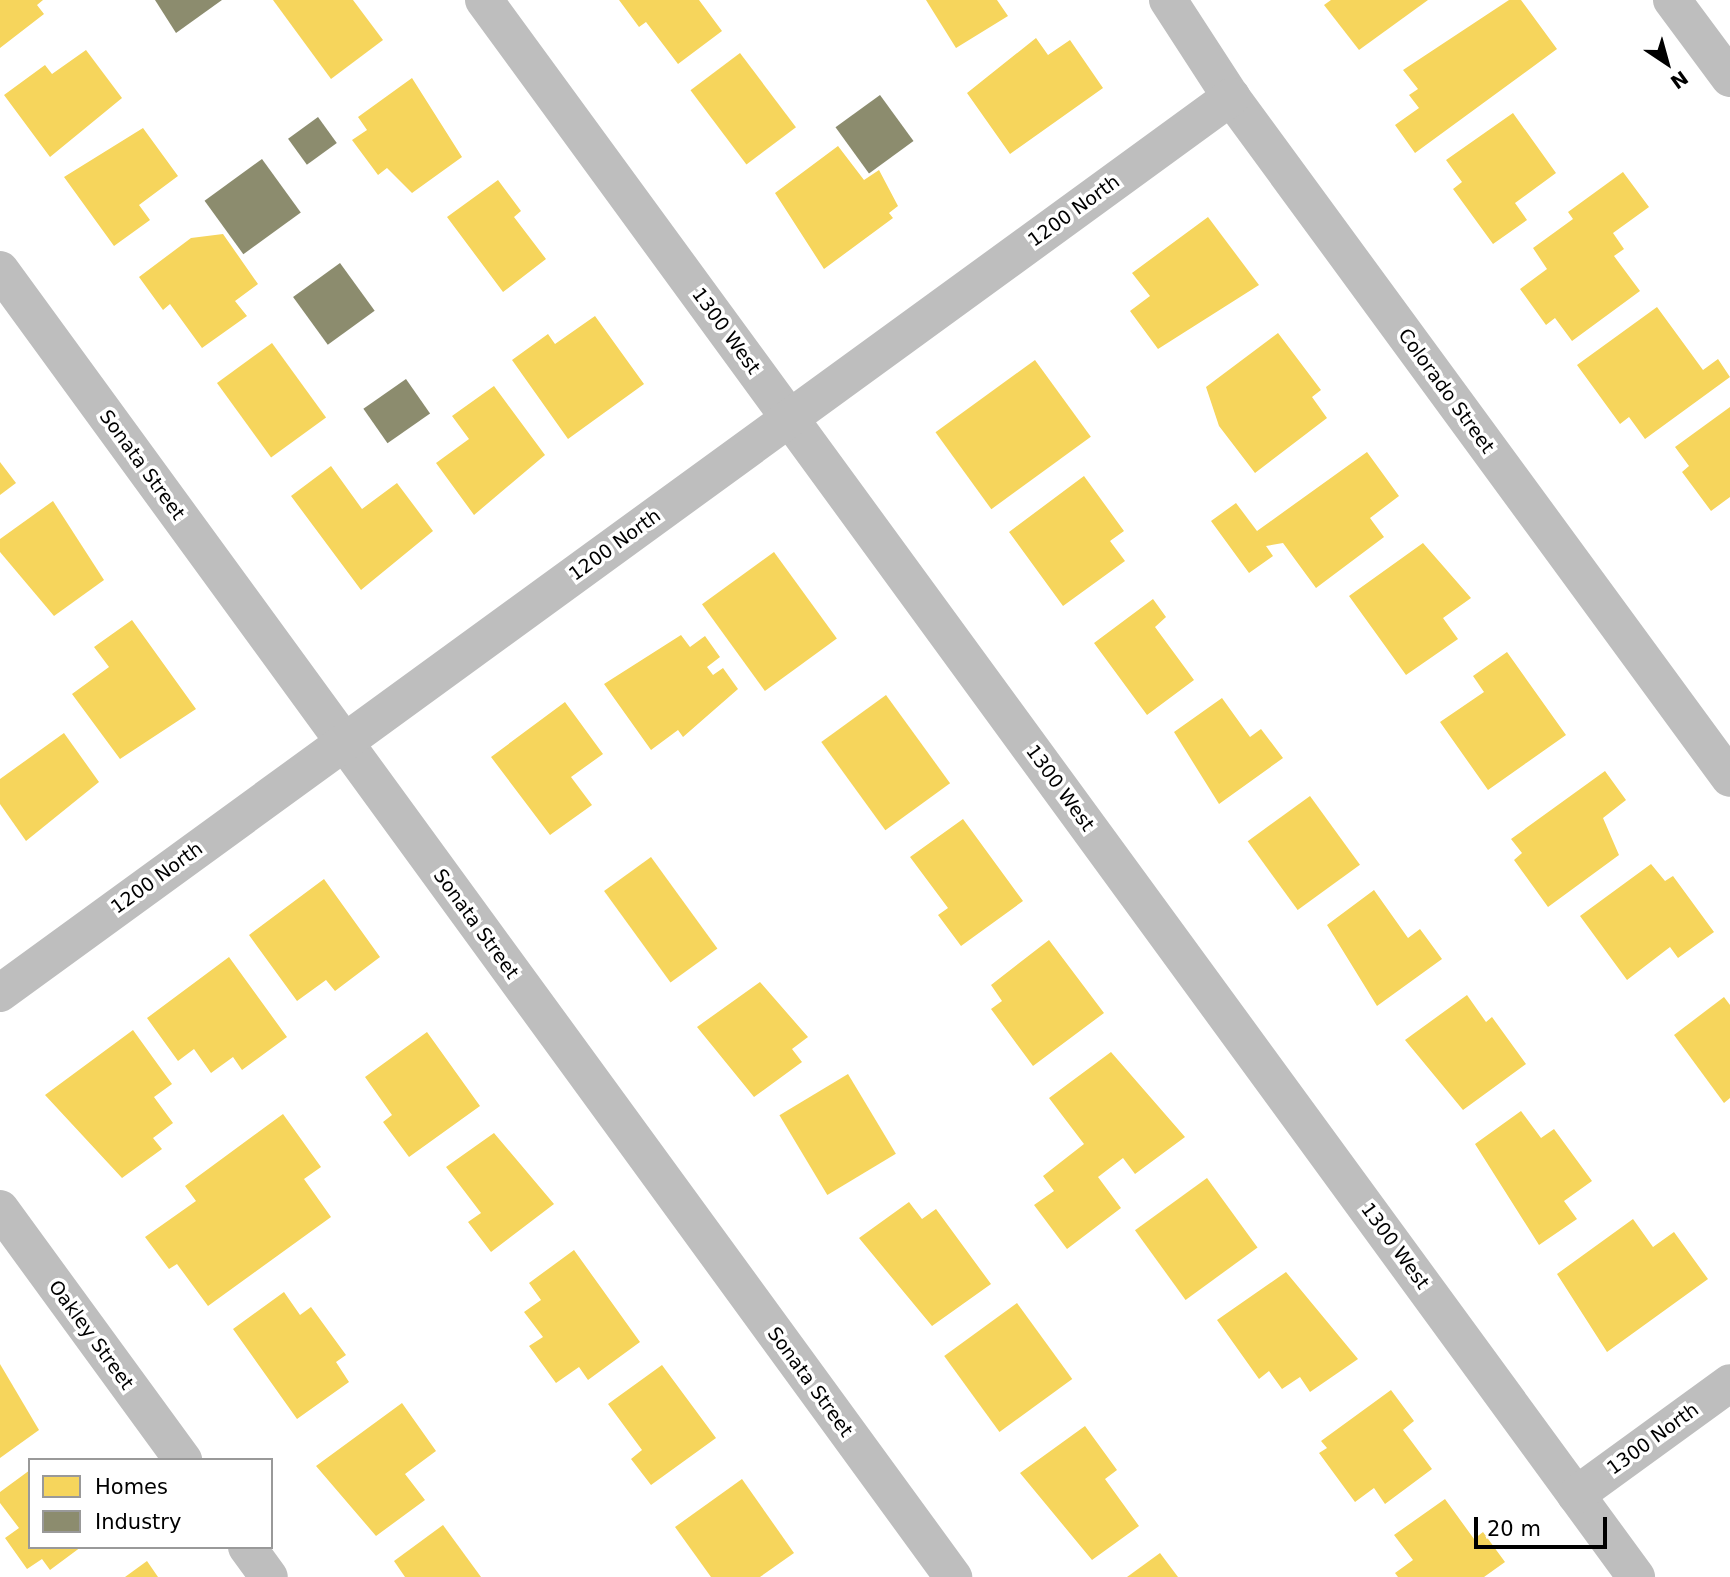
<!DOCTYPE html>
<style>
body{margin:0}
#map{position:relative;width:1730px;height:1577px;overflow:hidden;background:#fff;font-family:"DejaVu Sans",sans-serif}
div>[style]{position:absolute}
.homes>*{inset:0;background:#f6d55c;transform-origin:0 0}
.industry>*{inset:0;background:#8c8c6e;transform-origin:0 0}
.minor>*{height:38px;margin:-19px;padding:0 19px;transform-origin:19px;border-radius:19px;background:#bebebe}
span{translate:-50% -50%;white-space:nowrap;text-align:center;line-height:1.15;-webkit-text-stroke:7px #fff;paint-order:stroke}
.street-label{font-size:19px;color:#000}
.legend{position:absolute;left:28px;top:1458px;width:245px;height:91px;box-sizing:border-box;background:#fff;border:2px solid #999;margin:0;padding:9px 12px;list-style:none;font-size:21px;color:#000}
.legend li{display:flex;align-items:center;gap:14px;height:35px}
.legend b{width:35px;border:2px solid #999}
.north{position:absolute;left:1632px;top:28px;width:70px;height:70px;-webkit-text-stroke:5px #fff;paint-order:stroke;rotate:144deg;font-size:19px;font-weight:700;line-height:28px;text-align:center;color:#000}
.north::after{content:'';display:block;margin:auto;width:24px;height:32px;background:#000;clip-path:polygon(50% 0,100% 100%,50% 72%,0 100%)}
.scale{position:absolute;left:1474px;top:1517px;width:133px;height:32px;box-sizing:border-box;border:4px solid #000;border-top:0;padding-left:9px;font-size:21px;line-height:24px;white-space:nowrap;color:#000;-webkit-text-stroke:5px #fff;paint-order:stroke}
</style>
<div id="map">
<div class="homes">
<i style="clip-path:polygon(0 0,43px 0,37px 5px,44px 14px,0 48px)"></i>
<i style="clip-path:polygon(273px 0,353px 0,383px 40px,331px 79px)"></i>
<i style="clip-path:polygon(619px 0,699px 0,722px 31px,678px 64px,646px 22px,639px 27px)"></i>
<i style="clip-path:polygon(926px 0,997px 0,1008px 16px,956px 48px)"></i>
<i style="clip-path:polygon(1331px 0,1428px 0,1359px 50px,1324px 5px)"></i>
<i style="clip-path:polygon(1509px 0,1521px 0,1557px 49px,1415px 153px,1395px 125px,1419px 108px,1409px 95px,1418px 89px,1403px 70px)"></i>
<i style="clip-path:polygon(1036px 38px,1048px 55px,1070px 40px,1103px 88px,1010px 154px,967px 93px)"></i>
<i style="clip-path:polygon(86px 50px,122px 98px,50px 157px,4px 95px,45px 65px,52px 74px)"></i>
<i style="left:740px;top:53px;width:93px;height:62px;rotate:53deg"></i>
<i style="clip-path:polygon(412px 78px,462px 157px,412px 193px,387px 168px,378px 175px,352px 140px,367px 130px,358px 117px)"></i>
<i style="clip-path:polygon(1513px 113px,1556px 173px,1515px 203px,1527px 220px,1493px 244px,1453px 189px,1462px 182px,1446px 160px)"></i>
<i style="clip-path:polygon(143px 128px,178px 176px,139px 205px,150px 220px,114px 246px,64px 177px)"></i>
<i style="clip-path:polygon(838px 146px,864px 180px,879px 170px,898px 206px,889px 213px,893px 218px,824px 269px,775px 193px)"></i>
<i style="clip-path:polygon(1623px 172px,1649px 207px,1613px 233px,1624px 249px,1614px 256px,1640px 291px,1572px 341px,1555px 318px,1546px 325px,1520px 289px,1547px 269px,1533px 248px,1573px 219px,1568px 212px)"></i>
<i style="clip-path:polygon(498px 180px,521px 211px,514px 217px,546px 259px,503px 292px,447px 217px)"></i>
<i style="clip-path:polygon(1208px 217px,1259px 285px,1158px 349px,1130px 311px,1150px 296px,1132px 273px)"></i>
<i style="clip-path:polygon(223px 234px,258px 284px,235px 301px,247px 316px,202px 348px,170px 304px,163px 310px,139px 277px,191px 238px)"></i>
<i style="clip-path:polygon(1657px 307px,1703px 370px,1718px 359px,1730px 377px,1645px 439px,1629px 417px,1620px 424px,1577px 365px)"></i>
<i style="clip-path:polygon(595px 316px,644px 384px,568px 439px,512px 360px,548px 334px,555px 344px)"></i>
<i style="clip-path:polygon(1278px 333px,1321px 390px,1312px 397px,1327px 418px,1255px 473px,1219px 426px,1206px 387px)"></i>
<i style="left:272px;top:343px;width:92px;height:68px;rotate:54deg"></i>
<i style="left:1035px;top:360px;width:95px;height:123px;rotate:54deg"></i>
<i style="clip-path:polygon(494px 386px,545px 455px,474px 515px,436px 463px,469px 439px,452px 416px)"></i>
<i style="clip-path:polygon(1730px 407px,1730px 497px,1711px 511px,1682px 472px,1689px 466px,1675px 447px)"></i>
<i style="clip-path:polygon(1367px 452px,1399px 496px,1370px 518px,1384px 537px,1316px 588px,1283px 543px,1266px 546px,1273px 556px,1249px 573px,1211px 521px,1236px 503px,1257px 531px)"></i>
<i style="clip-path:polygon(0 462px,16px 483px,0 495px)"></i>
<i style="clip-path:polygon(331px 466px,362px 509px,397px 483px,433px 531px,361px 590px,291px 496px)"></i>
<i style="clip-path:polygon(1084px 476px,1124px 531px,1110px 541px,1125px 561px,1063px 606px,1009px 532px)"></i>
<i style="clip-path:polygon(53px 501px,104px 580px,54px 616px,0 552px,0 539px)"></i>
<i style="clip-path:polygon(1423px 543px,1471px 598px,1443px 618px,1458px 639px,1406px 675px,1349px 596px)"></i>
<i style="left:774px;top:552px;width:107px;height:89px;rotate:54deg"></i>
<i style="clip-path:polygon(1153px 599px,1166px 617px,1155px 627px,1194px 680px,1147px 715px,1094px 643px)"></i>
<i style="clip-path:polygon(132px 620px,196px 709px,120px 759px,72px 694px,109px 667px,94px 647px)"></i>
<i style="clip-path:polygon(681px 635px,690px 647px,705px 636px,720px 657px,707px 667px,713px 675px,723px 668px,738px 689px,683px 737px,678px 730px,651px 750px,604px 684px)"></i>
<i style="clip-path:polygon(1507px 652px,1566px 735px,1488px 790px,1440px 722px,1484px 692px,1473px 676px)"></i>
<i style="left:886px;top:695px;width:109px;height:80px;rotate:54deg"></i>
<i style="clip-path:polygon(1222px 698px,1250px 737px,1261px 729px,1283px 758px,1219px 804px,1174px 732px)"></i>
<i style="clip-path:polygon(565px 702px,603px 754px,571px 777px,592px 805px,550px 835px,491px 757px)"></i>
<i style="clip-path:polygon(64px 733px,99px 782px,26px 841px,0 804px,0 779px)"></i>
<i style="clip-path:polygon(1605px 771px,1626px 800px,1603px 818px,1619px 855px,1548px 907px,1514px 860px,1522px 853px,1511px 839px)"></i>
<i style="left:1310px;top:796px;width:85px;height:77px;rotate:54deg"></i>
<i style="clip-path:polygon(963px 819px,1023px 901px,961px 946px,938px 915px,948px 908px,910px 857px)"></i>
<i style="left:651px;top:857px;width:113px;height:58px;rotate:54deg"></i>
<i style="clip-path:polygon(1651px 864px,1665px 881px,1673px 876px,1714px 932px,1678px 958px,1670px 947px,1627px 980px,1580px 916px)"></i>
<i style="clip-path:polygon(324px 879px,380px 957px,335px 991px,326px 980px,297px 1001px,249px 935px)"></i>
<i style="clip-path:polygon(1374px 890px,1408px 938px,1420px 929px,1442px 959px,1377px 1006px,1327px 925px)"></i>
<i style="clip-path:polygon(1049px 940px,1104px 1013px,1033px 1066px,991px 1009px,1002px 1001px,991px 985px)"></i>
<i style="clip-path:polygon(229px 957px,287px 1037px,242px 1070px,233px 1057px,211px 1073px,194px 1049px,178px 1061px,147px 1018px)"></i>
<i style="clip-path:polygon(760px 982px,808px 1037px,792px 1049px,802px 1062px,754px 1097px,697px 1027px)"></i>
<i style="clip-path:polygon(1467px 995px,1486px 1022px,1492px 1017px,1526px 1064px,1463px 1110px,1405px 1040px)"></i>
<i style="clip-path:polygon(1724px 997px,1730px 1005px,1730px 1098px,1724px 1103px,1674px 1035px)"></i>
<i style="clip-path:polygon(133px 1030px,172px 1084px,154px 1097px,173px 1123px,153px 1138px,162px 1149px,122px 1178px,45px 1095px)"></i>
<i style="clip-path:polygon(427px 1032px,480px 1106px,409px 1157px,383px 1122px,392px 1115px,365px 1077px)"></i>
<i style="clip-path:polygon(1111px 1052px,1185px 1137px,1135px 1174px,1123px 1158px,1098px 1177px,1121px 1208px,1067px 1249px,1034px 1205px,1054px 1191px,1043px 1176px,1084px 1144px,1049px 1098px)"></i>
<i style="left:848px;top:1074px;width:93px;height:80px;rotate:59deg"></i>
<i style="clip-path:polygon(1521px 1111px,1541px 1138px,1554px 1129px,1592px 1181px,1564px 1201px,1577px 1219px,1539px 1245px,1475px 1144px)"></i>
<i style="clip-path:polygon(283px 1114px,321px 1167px,304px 1179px,331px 1217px,208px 1306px,177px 1264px,169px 1269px,145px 1237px,196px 1201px,185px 1186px)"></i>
<i style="clip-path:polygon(494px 1133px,554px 1204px,491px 1252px,468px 1222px,481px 1213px,446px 1167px)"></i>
<i style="left:1207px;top:1178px;width:86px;height:89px;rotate:54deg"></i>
<i style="clip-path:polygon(909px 1202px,922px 1219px,936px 1209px,991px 1284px,932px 1326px,859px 1238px)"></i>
<i style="clip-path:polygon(1633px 1219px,1653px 1247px,1674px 1232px,1708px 1279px,1607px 1352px,1557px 1274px)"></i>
<i style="clip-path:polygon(574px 1250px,640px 1342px,588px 1380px,579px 1367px,556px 1383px,529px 1346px,543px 1337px,524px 1312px,541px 1300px,529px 1283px)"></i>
<i style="clip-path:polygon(1286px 1272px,1358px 1359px,1310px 1392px,1300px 1377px,1282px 1389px,1269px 1371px,1259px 1379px,1217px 1320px)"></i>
<i style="clip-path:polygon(284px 1292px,300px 1315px,311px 1307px,346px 1355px,336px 1362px,349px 1382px,297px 1419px,233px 1329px)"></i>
<i style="left:1017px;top:1303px;width:94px;height:90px;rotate:54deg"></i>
<i style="clip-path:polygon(0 1364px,39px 1430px,0 1458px)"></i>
<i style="clip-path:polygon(662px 1365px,716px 1438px,651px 1485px,631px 1459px,642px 1450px,608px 1404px)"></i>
<i style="clip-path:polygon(1391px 1390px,1414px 1421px,1403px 1430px,1432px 1469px,1385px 1504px,1374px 1488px,1355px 1502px,1319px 1453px,1327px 1448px,1321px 1441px)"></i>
<i style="clip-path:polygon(402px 1403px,436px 1451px,405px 1474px,425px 1500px,376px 1536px,316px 1466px)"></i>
<i style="clip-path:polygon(1085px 1426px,1117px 1470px,1105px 1479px,1139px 1526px,1092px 1560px,1020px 1473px)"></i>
<i style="clip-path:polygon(30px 1470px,30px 1547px,81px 1547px,50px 1570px,42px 1559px,27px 1569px,5px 1538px,19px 1528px,0 1503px,0 1492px)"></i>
<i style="clip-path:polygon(742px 1479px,794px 1553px,760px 1577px,711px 1577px,675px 1527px)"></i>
<i style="clip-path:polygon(1445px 1499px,1474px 1539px,1483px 1532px,1505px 1562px,1484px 1577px,1398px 1577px,1395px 1573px,1413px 1560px,1394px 1535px)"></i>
<i style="clip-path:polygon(443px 1525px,481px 1577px,405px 1577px,394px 1561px)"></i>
<i style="clip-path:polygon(1160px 1553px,1178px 1577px,1127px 1577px)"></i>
<i style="clip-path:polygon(147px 1561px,158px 1577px,125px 1577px)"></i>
</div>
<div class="industry">
<i style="clip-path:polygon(155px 0,222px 0,176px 33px)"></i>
<i style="left:880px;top:95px;width:57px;height:55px;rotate:54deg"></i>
<i style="left:318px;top:117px;width:32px;height:37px;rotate:54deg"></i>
<i style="left:262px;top:159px;width:66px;height:71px;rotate:54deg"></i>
<i style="left:340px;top:263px;width:59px;height:58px;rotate:54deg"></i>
<i style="left:406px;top:379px;width:42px;height:52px;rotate:55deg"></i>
</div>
<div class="minor">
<i style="left:484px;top:0;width:1953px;rotate:53.85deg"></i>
<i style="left:1168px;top:0;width:116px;rotate:57deg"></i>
<i style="left:1231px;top:97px;width:844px;rotate:53.77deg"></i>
<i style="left:1672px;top:0;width:97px;rotate:53.4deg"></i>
<i style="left:0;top:270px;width:1618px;rotate:53.9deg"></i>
<i style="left:0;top:993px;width:1523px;rotate:-36.05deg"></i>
<i style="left:0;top:1209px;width:311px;rotate:53.9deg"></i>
<i style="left:1576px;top:1495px;width:190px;rotate:-36deg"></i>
<i style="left:247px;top:1547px;width:37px;rotate:54deg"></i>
</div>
<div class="street-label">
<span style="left:1074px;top:211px;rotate:-36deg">1200 North</span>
<span style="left:726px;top:331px;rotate:54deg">1300 West</span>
<span style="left:1446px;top:391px;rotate:54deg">Colorado Street</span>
<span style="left:142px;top:465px;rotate:54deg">Sonata Street</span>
<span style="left:615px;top:545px;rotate:-36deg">1200 North</span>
<span style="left:1060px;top:788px;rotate:54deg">1300 West</span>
<span style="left:157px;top:878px;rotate:-36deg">1200 North</span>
<span style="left:476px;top:924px;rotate:54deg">Sonata Street</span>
<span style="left:1395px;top:1246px;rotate:54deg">1300 West</span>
<span style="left:91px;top:1335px;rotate:54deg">Oakley Street</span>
<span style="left:810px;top:1382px;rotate:54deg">Sonata Street</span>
<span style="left:1653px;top:1439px;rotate:-36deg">1300 North</span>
</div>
<ul class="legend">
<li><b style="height:19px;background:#f6d55c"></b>Homes</li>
<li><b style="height:19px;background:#8c8c6e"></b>Industry</li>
</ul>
<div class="north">N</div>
<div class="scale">20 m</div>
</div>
